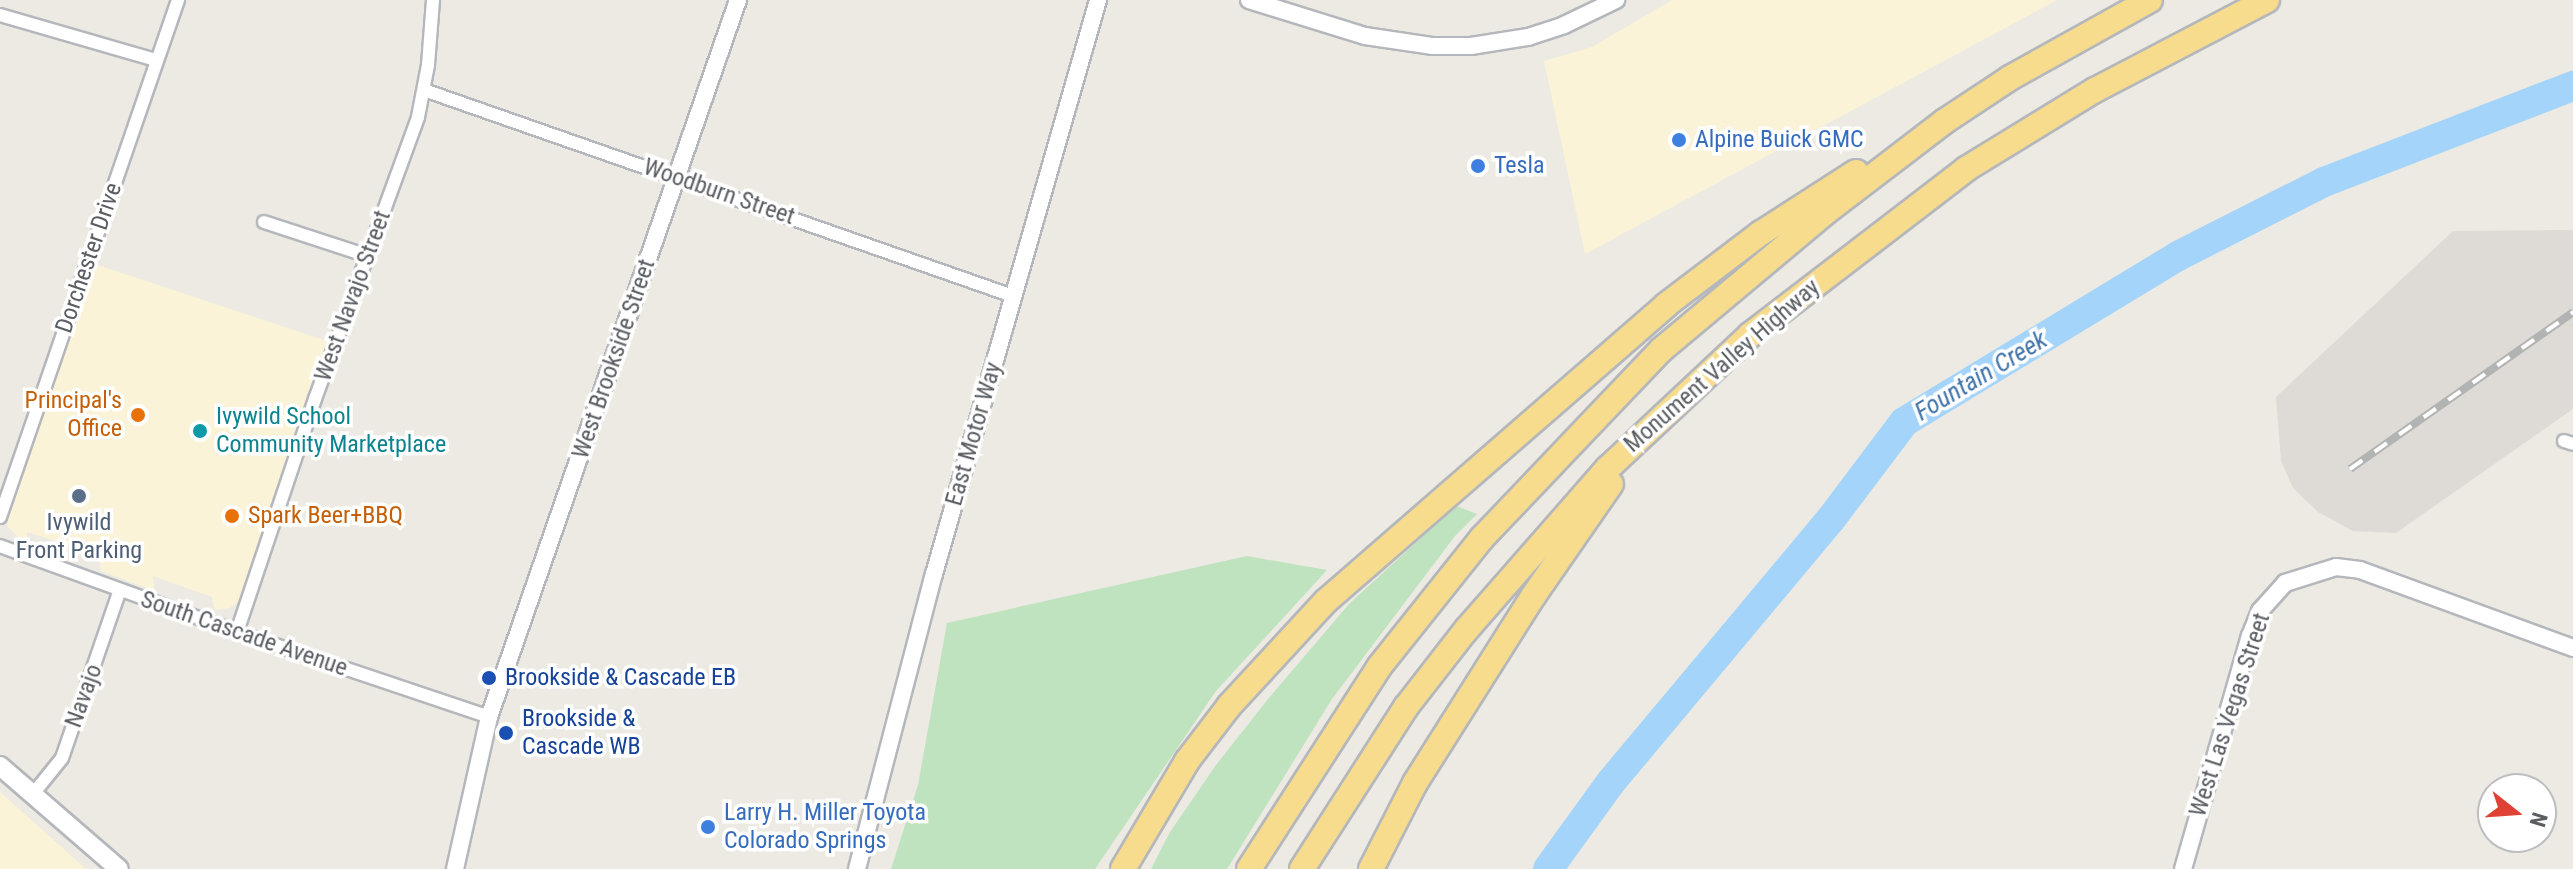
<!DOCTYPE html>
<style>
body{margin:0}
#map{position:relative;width:2573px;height:869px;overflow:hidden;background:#eceae2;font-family:"Roboto Condensed",sans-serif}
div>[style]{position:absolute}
.commercial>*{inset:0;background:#fbf3d7}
.industrial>*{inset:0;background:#dedbd6}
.green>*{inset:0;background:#bfe3bf}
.river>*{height:30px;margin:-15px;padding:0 15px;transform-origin:15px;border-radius:15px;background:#a4d4fa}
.roads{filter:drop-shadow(2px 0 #b4b7bb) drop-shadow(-2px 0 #b4b7bb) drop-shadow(0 2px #b4b7bb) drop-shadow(0 -2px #b4b7bb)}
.minor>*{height:12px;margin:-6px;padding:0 6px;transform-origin:6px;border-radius:6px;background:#fff}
.tertiary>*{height:16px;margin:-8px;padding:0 8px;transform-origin:8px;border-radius:8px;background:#fff}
.secondary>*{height:18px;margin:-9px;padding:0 9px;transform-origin:9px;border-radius:9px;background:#fff}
.motorway>*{height:24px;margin:-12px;padding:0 12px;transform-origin:12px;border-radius:12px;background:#f7dc8e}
.rail>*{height:8px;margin-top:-4px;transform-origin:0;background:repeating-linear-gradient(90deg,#fff 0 15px,#b2b3b3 0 30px);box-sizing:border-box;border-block:2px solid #b2b3b3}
.dots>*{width:22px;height:22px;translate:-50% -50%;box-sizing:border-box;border:4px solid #fff;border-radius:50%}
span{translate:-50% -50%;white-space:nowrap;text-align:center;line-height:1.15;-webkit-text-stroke:7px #fff;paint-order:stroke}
.shop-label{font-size:24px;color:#366cbe}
.left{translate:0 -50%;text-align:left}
.street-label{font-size:24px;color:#5a5d62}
.food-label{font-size:24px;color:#c56008}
.right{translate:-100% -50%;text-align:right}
.culture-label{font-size:24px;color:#0d838f}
.service-label{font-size:24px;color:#4e5e75}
.transit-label{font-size:24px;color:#164399}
.water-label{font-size:26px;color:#4275aa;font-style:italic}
.north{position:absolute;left:2477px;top:773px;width:80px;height:80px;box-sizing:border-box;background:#fff;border:2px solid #bdbec0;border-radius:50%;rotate:107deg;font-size:22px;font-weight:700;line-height:32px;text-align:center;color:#5a5d62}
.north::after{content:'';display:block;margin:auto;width:28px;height:36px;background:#df4235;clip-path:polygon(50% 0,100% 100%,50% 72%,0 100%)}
</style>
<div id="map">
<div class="commercial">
<i style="clip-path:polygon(1672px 0,2057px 0,1585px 254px,1544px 61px,1592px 47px)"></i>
<i style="clip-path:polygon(95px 264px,327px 341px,238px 602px,230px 608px,215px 610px,212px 597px,153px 576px,155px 591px,101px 571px,99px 555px,27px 532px,27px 546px,8px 527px,7px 518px)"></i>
<i style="clip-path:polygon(0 792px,86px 869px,0 869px)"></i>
</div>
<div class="industrial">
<i style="clip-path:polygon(2573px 230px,2573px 409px,2396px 533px,2353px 531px,2318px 512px,2293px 488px,2281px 461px,2276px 397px,2453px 231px)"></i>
</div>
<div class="green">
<i style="clip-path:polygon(1456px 506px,1477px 514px,1455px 536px,1332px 699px,1227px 869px,1151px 869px,1170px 832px,1216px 765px,1268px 699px,1349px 604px)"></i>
<i style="clip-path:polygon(1247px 556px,1327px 570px,1216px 691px,1095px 869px,891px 869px,918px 785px,947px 623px)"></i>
</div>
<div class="river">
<i style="left:1548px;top:869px;width:107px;rotate:-54.1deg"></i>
<i style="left:1611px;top:782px;width:343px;rotate:-50.1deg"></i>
<i style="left:1831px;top:519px;width:121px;rotate:-53deg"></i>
<i style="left:1904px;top:422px;width:320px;rotate:-31.2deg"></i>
<i style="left:2178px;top:256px;width:164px;rotate:-26.9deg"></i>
<i style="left:2324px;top:182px;width:267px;rotate:-21.1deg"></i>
</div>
<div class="roads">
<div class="minor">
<i style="left:0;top:15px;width:162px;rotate:16.1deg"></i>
<i style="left:424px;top:90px;width:624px;rotate:19.28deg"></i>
<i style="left:264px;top:222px;width:109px;rotate:18.1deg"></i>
<i style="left:2564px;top:441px;width:9px;rotate:18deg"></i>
<i style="left:0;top:517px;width:547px;rotate:-71deg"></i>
<i style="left:0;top:546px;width:252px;rotate:19.9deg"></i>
<i style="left:237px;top:632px;width:266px;rotate:18.6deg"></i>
<i style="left:237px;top:632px;width:246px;rotate:-71.5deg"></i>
<i style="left:315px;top:399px;width:300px;rotate:-69.9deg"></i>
<i style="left:418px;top:117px;width:53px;rotate:-79.1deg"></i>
<i style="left:428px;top:65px;width:65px;rotate:-85.6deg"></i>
<i style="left:33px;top:794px;width:46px;rotate:-51.1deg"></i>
<i style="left:62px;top:758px;width:178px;rotate:-71deg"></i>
</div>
<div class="tertiary">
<i style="left:1249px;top:0;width:121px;rotate:17.2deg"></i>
<i style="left:1365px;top:36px;width:69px;rotate:8.4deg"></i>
<i style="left:1433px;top:46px;width:38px"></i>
<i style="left:1471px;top:46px;width:58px;rotate:-9deg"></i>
<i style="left:1528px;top:37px;width:38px;rotate:-18deg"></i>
<i style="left:1564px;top:25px;width:58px;rotate:-25.7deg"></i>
<i style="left:455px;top:869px;width:156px;rotate:-77.4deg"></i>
<i style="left:489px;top:717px;width:759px;rotate:-70.85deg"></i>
<i style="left:857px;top:869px;width:305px;rotate:-75.4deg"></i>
<i style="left:934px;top:574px;width:597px;rotate:-74.05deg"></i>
<i style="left:2183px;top:869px;width:242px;rotate:-74deg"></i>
<i style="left:2250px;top:636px;width:27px;rotate:-68deg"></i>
<i style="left:2260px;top:611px;width:38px;rotate:-48deg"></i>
<i style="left:2285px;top:583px;width:53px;rotate:-17.4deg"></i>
<i style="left:2336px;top:567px;width:24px;rotate:7deg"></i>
<i style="left:2360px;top:570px;width:227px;rotate:20.1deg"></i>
</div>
<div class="secondary">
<i style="left:0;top:766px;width:157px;rotate:40.9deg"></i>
</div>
<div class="motorway">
<i style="left:1123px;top:869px;width:126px;rotate:-59.3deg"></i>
<i style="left:1187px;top:761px;width:69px;rotate:-52.6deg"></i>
<i style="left:1229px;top:706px;width:143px;rotate:-47.3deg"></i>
<i style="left:1326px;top:601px;width:451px;rotate:-41deg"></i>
<i style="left:1666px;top:305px;width:119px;rotate:-37.2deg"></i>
<i style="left:1761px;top:233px;width:113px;rotate:-32.7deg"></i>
<i style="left:1249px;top:869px;width:240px;rotate:-57.2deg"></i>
<i style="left:1379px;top:667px;width:165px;rotate:-51.4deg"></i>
<i style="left:1482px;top:538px;width:260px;rotate:-46.4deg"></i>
<i style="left:1661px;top:350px;width:215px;rotate:-39.9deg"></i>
<i style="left:1826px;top:212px;width:150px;rotate:-37.4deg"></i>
<i style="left:1945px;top:121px;width:78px;rotate:-33.5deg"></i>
<i style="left:2010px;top:78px;width:160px;rotate:-29.1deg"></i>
<i style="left:1302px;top:869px;width:193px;rotate:-57.3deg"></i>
<i style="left:1406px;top:707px;width:98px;rotate:-52.1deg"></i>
<i style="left:1466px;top:630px;width:215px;rotate:-48.8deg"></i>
<i style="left:1608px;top:468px;width:195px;rotate:-43.1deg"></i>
<i style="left:1750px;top:335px;width:272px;rotate:-37.5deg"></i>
<i style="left:1966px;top:169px;width:151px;rotate:-31.5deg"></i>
<i style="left:2095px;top:90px;width:194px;rotate:-27.6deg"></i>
<i style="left:1371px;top:869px;width:97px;rotate:-62.9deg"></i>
<i style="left:1415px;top:783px;width:222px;rotate:-57.7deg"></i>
<i style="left:1534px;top:595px;width:135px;rotate:-55.3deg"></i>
</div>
</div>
<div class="rail">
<i style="left:2350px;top:469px;width:273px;rotate:-35.1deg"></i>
</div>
<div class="dots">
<i style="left:1679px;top:140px;background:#3f7fe0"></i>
<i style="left:1478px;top:166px;background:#3f7fe0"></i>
<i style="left:138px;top:415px;background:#e8710a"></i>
<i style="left:200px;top:431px;background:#0f9aa8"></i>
<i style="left:79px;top:496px;background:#5c6f8a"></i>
<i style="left:232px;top:516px;background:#e8710a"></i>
<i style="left:489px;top:678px;background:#1a4fb4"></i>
<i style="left:506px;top:733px;background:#1a4fb4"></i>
<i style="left:708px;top:827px;background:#3f7fe0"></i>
</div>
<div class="shop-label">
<span class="left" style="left:1695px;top:140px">Alpine Buick GMC</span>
<span class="left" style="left:1494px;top:166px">Tesla</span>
<span class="left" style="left:724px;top:827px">Larry H. Miller Toyota<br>Colorado Springs</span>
</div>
<div class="street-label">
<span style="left:719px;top:192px;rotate:19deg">Woodburn Street</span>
<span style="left:89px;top:258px;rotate:-71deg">Dorchester Drive</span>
<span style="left:353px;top:296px;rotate:-70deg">West Navajo Street</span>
<span style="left:614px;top:359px;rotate:-71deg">West Brookside Street</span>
<span style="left:1722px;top:366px;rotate:-41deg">Monument Valley Highway</span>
<span style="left:974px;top:434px;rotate:-74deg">East Motor Way</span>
<span style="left:244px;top:634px;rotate:19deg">South Cascade Avenue</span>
<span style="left:84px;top:696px;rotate:-70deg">Navajo</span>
<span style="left:2230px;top:715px;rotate:-72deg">West Las Vegas Street</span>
</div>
<div class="food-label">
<span class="right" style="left:122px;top:415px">Principal's<br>Office</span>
<span class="left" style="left:248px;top:516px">Spark Beer+BBQ</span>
</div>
<div class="culture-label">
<span class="left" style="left:216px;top:431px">Ivywild School<br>Community Marketplace</span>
</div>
<div class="service-label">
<span style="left:79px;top:537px">Ivywild<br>Front Parking</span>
</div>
<div class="transit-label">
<span class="left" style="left:505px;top:678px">Brookside &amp; Cascade EB</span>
<span class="left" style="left:522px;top:733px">Brookside &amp;<br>Cascade WB</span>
</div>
<div class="water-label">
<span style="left:1981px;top:376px;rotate:-31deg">Fountain Creek</span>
</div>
<div class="north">N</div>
</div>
